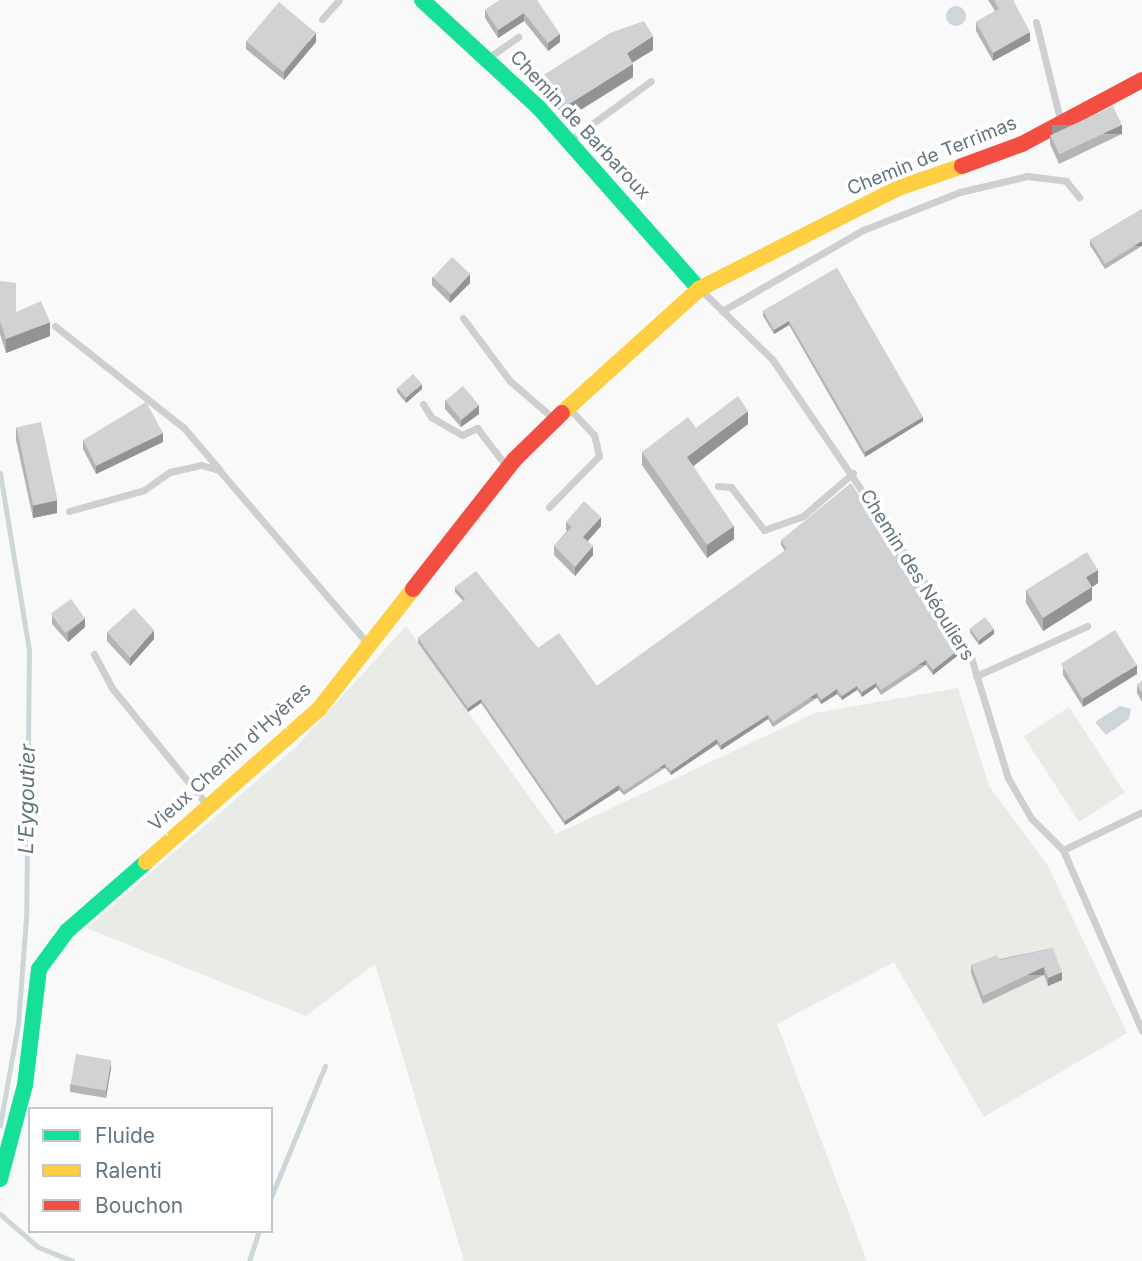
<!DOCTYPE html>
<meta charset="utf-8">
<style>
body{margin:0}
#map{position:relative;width:1142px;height:1261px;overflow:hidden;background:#f9f9f9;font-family:Inter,sans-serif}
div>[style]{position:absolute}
.green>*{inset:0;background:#e8ebe6;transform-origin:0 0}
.water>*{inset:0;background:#ced6d9}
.round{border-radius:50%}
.stream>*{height:5px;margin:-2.5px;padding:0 2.5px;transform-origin:2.5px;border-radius:2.5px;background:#ced6d9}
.lane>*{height:7px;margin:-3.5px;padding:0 3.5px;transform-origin:3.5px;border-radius:3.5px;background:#cecfd0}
.fast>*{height:16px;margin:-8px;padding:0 8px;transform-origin:8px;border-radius:8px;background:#16e098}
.slow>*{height:16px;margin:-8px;padding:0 8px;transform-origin:8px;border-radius:8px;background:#ffcf43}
.jam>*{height:16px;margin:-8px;padding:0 8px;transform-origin:8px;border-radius:8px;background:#f24e42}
.wall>*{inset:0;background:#b3b5b5}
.shaded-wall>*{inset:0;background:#929394;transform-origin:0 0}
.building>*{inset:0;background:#d0d2d3;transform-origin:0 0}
span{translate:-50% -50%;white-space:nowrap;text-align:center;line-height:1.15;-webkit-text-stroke:7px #fff;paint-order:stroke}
.street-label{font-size:19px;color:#657683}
.water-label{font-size:21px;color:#60757c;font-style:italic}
.legend{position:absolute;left:28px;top:1107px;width:245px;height:126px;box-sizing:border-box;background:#fff;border:2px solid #c1c8cd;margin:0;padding:9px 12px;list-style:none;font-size:21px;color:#657683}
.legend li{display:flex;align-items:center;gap:14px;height:35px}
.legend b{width:35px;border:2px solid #c1c8cd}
</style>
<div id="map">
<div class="green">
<i style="clip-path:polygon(406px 626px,556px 834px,815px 713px,958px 688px,989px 786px,1048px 866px,1127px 1033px,984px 1117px,894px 962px,777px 1024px,867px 1261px,464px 1261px,375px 964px,306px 1016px,87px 928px,297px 746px)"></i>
<i style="left:1069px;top:707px;width:102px;height:54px;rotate:57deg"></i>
</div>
<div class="water">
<i class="round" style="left:946px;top:6px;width:20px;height:20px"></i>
<i style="clip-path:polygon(1120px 706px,1131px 709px,1129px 719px,1106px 735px,1095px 722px)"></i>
</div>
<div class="stream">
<i style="left:0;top:473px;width:179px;rotate:80.7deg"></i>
<i style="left:29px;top:650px;width:268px;rotate:90.6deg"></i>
<i style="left:26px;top:918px;width:106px;rotate:94.3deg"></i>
<i style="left:18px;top:1024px;width:103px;rotate:100.1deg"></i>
<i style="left:271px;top:1197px;width:142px;rotate:-67.6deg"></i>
<i style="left:0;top:1214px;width:50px;rotate:41deg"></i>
<i style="left:38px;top:1247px;width:37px;rotate:22deg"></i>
<i style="left:249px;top:1261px;width:32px;rotate:-72deg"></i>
</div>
<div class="lane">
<i style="left:322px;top:19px;width:25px;rotate:-48deg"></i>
<i style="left:1036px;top:22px;width:100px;rotate:76.1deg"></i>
<i style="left:488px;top:58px;width:37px;rotate:-35deg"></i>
<i style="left:570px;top:140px;width:100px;rotate:-36.1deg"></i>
<i style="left:702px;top:291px;width:98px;rotate:44.2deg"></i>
<i style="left:772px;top:359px;width:312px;rotate:55.7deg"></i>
<i style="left:948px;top:617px;width:43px;rotate:59.3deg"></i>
<i style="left:970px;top:654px;width:130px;rotate:73deg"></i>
<i style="left:1008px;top:778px;width:46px;rotate:60.1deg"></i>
<i style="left:1031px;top:818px;width:45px;rotate:45deg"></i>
<i style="left:1063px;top:850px;width:88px;rotate:-25.7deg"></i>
<i style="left:722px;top:311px;width:163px;rotate:-29.9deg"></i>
<i style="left:863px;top:230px;width:104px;rotate:-21.4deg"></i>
<i style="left:960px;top:192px;width:69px;rotate:-13.4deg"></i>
<i style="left:1027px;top:176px;width:39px;rotate:7deg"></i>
<i style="left:1066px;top:181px;width:21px;rotate:51deg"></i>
<i style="left:463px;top:318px;width:79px;rotate:53.3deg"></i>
<i style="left:510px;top:381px;width:58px;rotate:40.8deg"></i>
<i style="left:55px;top:326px;width:164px;rotate:38.3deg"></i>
<i style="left:184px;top:428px;width:54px;rotate:49.5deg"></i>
<i style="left:423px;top:404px;width:15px;rotate:58deg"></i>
<i style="left:431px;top:417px;width:36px;rotate:30deg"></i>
<i style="left:462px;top:435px;width:17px;rotate:-25deg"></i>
<i style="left:477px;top:428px;width:49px;rotate:52.4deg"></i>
<i style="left:718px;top:486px;width:13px;rotate:4deg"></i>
<i style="left:731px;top:487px;width:54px;rotate:52.5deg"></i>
<i style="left:764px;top:530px;width:41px;rotate:-19.7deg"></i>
<i style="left:803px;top:516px;width:66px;rotate:-40.7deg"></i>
<i style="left:549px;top:507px;width:71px;rotate:-45.6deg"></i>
<i style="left:599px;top:456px;width:22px;rotate:-103deg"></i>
<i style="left:594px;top:435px;width:34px;rotate:-133deg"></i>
<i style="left:69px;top:511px;width:78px;rotate:-15.6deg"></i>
<i style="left:144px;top:490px;width:32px;rotate:-35deg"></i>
<i style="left:170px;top:472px;width:32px;rotate:-13deg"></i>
<i style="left:201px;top:465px;width:19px;rotate:16deg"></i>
<i style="left:219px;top:470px;width:229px;rotate:49.4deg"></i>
<i style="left:94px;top:654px;width:38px;rotate:62deg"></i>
<i style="left:112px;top:688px;width:151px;rotate:50.9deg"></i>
<i style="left:976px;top:676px;width:122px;rotate:-24.2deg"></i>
<i style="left:1063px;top:850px;width:197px;rotate:66.4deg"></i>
</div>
<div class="fast">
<i style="left:422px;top:0;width:159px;rotate:42.7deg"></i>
<i style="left:539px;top:108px;width:242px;rotate:48.5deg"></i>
<i style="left:0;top:1179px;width:97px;rotate:-75.1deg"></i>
<i style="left:25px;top:1085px;width:117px;rotate:-83.1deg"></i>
<i style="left:39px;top:969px;width:47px;rotate:-53.6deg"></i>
<i style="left:67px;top:931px;width:105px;rotate:-41.1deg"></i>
</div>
<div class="slow">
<i style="left:562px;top:413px;width:185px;rotate:-42.1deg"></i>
<i style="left:699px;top:289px;width:221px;rotate:-26.9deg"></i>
<i style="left:896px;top:189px;width:70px;rotate:-19.2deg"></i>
<i style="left:146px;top:862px;width:231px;rotate:-41.5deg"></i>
<i style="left:319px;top:709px;width:152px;rotate:-51.9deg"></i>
</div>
<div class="jam">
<i style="left:962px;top:166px;width:64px;rotate:-20.1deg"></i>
<i style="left:1022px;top:144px;width:136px;rotate:-28.1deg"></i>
<i style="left:413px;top:589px;width:164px;rotate:-51.9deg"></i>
<i style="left:514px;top:460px;width:67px;rotate:-44.4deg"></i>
</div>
<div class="wall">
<i style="clip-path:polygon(500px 0,560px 34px,560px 42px,548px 51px,524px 21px,498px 38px,485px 18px,485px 10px)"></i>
<i style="clip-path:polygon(988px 0,1013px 0,1030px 41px,993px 61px,976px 31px,976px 22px,995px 11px)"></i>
<i style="clip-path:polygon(246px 41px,316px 42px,284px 80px,246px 49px)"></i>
<i style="clip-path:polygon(653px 50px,632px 62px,633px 77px,566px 119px,542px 89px,542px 76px)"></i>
<i style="clip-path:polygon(1122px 134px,1059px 164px,1050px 144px,1050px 135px)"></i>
<i style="clip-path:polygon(1142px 209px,1142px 246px,1105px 269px,1090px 245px,1090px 240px)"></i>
<i style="clip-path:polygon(837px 268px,923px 421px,865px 457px,789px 325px,774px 334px,763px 316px,763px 311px)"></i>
<i style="clip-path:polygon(432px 277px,470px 283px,450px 303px,432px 285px)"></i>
<i style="clip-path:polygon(0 281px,16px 312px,50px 336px,6px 353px,0 334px)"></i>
<i style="clip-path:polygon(397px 388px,422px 389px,406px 403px,397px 392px)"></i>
<i style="clip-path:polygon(445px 400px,479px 414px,461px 427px,445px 409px)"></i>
<i style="clip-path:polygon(748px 424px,693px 466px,734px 539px,707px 558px,642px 465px,642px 452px,696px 428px)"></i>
<i style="clip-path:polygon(16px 427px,57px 513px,33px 518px,16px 440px)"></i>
<i style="clip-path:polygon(83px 440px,163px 442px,96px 474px,83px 449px)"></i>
<i style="clip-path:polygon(566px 522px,601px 526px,588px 541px,593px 555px,575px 576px,554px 555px,554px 546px,567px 531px,566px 530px)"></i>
<i style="clip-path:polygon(781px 540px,961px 653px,933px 675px,926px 665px,881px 695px,876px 687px,862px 697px,857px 690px,842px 700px,837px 694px,821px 704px,817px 698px,773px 727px,768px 719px,721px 750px,717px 744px,671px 775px,665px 768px,624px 795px,619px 790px,565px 825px,481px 703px,468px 712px,418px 643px,418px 638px,463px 601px,455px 592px,455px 587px,538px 648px,597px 686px,785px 551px,781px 545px)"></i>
<i style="clip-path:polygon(1098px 583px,1092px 587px,1092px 600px,1043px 631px,1026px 603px,1026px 590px)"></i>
<i style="clip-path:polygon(52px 615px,85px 627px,68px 642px,52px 624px)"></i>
<i style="clip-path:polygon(970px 628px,994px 634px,979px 645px,970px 633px)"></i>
<i style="clip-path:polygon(107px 632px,154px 639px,130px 666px,107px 641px)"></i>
<i style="clip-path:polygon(1063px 667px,1137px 674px,1083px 707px,1063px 675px)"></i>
<i style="clip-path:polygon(1142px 681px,1142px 702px,1137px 693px,1137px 685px)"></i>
<i style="clip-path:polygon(1053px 948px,1062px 980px,1048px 986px,1044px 975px,983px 1004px,971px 973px,971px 965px)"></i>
<i style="clip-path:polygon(111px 1068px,106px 1098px,70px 1092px,70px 1084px)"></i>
</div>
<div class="shaded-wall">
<i style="clip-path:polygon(524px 13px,524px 21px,498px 38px,498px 30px)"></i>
<i style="clip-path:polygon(1030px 32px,1030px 41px,993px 61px,993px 53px)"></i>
<i style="clip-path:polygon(316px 33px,316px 42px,284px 80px,284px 72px)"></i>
<i style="clip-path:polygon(560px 34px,560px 42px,548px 51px,548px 43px)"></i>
<i style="clip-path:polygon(653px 36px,653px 50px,627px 66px,627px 53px)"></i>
<i style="clip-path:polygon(633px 64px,633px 77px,566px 119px,566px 106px)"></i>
<i style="left:1122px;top:125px;width:9px;height:70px;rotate:90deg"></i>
<i style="left:1142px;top:241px;width:5px;height:44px;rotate:90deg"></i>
<i style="clip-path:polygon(470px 274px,470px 283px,450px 303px,450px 294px)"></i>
<i style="clip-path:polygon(789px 321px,789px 325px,774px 334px,774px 330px)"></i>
<i style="clip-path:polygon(50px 322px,50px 336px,6px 353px,6px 339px)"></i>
<i style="clip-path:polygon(422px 384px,422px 389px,406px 403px,406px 398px)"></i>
<i style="clip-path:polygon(479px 405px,479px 414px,461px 427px,461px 418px)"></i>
<i style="clip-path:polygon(748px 411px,748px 424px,687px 471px,687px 457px)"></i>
<i style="clip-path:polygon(923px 417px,923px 421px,865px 457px,865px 452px)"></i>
<i style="clip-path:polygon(163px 433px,163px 442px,96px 474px,96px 466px)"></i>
<i style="clip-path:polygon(57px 500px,57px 513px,33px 518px,33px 505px)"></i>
<i style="clip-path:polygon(601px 517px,601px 526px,583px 546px,583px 537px)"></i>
<i style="clip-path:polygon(734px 526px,734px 539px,707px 558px,707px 545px)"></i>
<i style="clip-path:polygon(593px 546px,593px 555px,575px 576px,575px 567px)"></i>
<i style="clip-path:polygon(1098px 570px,1098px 583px,1092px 587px,1092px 600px,1043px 631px,1043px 618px,1086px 577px)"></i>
<i style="clip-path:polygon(85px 618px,85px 627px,68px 642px,68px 633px)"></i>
<i style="clip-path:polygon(994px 629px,994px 634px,979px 645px,979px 640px)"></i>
<i style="clip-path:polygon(154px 630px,154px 639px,130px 666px,130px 658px)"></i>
<i style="clip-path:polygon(961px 648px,961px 653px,933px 675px,933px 670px)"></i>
<i style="left:926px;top:660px;width:5px;height:54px;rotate:90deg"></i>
<i style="clip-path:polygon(1137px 665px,1137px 674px,1083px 707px,1083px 699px)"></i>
<i style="clip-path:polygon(876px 683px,876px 687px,862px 697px,862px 692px)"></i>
<i style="clip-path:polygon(857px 686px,857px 690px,842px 700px,842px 696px)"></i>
<i style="clip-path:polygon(837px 689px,837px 694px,821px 704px,821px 700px)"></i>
<i style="left:817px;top:693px;width:5px;height:53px;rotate:90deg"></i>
<i style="clip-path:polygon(481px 699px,481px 703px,468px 712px,468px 708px)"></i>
<i style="clip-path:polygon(768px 715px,768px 719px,721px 750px,721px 745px)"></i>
<i style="clip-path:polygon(717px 739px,717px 744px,671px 775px,671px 771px)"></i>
<i style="left:665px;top:764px;width:4px;height:49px;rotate:90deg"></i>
<i style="clip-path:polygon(619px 785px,619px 790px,565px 825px,565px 821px)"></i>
<i style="left:1044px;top:967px;width:8px;height:68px;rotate:90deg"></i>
<i style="clip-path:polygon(1062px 972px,1062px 980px,1048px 986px,1048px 978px)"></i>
<i style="clip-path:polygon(111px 1060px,111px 1068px,106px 1098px,106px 1090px)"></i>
</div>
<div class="building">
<i style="clip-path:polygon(500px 0,537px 0,560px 34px,548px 43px,524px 13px,498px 30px,485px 10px)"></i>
<i style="clip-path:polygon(994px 0,1013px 0,1030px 32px,993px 53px,976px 22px,999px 9px)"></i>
<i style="left:279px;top:2px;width:48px;height:51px;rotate:40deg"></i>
<i style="clip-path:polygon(644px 21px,653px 36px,627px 53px,633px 64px,566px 106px,542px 76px,610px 33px)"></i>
<i style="left:1113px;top:106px;width:21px;height:69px;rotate:65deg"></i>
<i style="clip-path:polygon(1142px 209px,1142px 241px,1105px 264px,1090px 240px)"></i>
<i style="left:452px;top:257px;width:25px;height:28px;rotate:43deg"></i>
<i style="clip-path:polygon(837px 268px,923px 417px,865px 452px,789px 321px,774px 330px,763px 311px)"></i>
<i style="clip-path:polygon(0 281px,16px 283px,16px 312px,41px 301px,50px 322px,6px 339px,0 321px)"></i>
<i style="left:413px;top:374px;width:13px;height:21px;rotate:48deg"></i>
<i style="left:463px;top:386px;width:25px;height:23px;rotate:50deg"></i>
<i style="clip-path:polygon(738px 396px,748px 411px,687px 457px,734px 526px,707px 545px,642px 452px,688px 417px,696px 428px)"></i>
<i style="clip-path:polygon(146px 402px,163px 433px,96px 466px,83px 440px)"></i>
<i style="left:41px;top:422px;width:80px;height:25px;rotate:78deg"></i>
<i style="clip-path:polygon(851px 483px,961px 648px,933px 670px,926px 660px,881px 690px,876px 683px,862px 692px,857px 686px,842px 696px,837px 689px,821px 700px,817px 693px,773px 722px,768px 715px,721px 745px,717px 739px,671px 771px,665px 764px,624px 791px,619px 785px,565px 821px,481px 699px,468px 708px,418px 638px,465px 599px,455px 587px,476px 571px,538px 648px,559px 633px,597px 686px,787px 549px,781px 540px)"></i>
<i style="clip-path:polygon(584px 501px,601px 517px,583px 537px,593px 546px,575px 567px,554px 546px,572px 527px,566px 522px)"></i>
<i style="clip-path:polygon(1087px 552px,1098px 570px,1086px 577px,1092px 587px,1043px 618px,1026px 590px)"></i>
<i style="left:71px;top:599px;width:24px;height:25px;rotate:54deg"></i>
<i style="clip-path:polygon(134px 608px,154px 630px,130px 658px,107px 632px)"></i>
<i style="left:985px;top:617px;width:15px;height:19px;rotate:53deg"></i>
<i style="left:1115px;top:630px;width:41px;height:64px;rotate:58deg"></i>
<i style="clip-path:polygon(1142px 681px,1142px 693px,1137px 685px)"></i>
<i style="clip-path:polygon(1053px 948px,1062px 972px,1048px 978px,1044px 967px,983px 996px,971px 965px,997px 955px,1000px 960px)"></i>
<i style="left:76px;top:1054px;width:36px;height:31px;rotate:10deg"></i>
</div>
<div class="street-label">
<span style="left:580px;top:125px;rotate:47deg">Chemin de Barbaroux</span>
<span style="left:932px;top:156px;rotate:-22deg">Chemin de Terrimas</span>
<span style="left:917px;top:575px;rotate:58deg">Chemin des Néouliers</span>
<span style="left:230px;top:757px;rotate:-42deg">Vieux Chemin d'Hyères</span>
</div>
<div class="water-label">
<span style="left:27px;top:799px;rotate:-89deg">L'Eygoutier</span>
</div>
<ul class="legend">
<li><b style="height:9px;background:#16e098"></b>Fluide</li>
<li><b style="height:9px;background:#ffcf43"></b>Ralenti</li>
<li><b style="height:9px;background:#f24e42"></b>Bouchon</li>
</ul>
</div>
